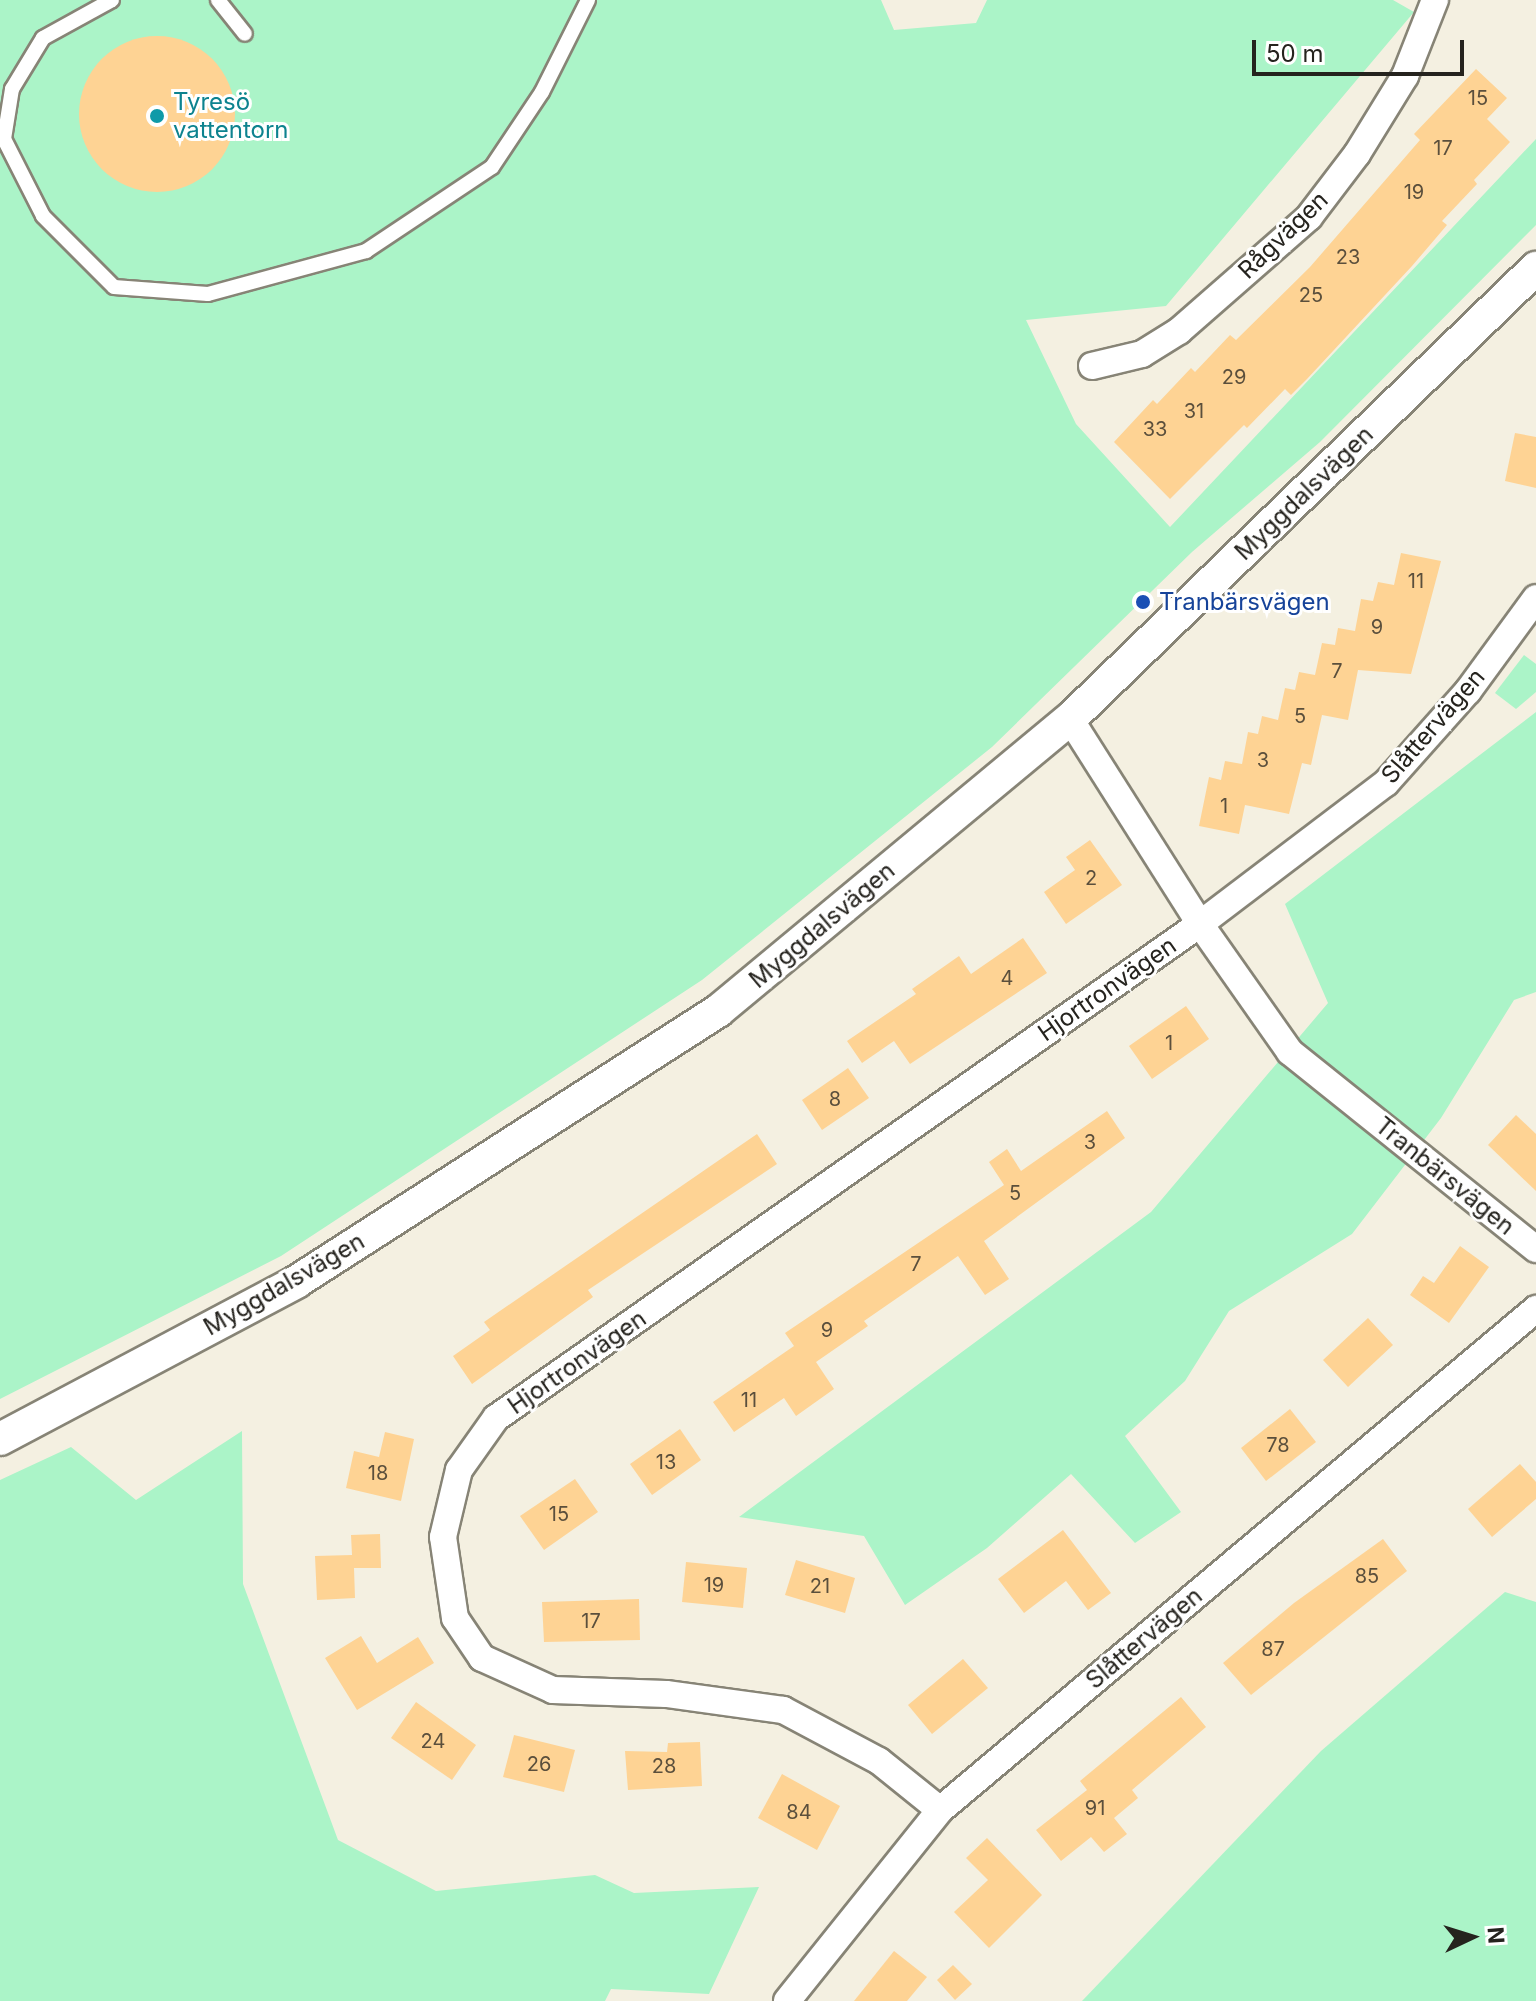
<!DOCTYPE html>
<html>
<head>
<meta charset="utf-8">
<style>
	body { margin:0 }
	#map { position:relative; width:1536px; height:2001px; overflow:hidden; background:#f4f0e1; font-family:Inter,sans-serif }
	div>[style] { position:absolute }
	.green>* { inset:0; background:#abf4c8 }
	.building>* { inset:0; background:#fed394 }
	.round { border-radius:50% }
	.roads { filter:drop-shadow(2px 0 #878476) drop-shadow(-2px 0 #878476) drop-shadow(0 2px #878476) drop-shadow(0 -2px #878476) }
	.service>* { height:14px; margin:-7px; padding:0 7px; transform-origin:7px; border-radius:7px; background:#fff }
	.minor>* { height:26px; margin:-13px; padding:0 13px; transform-origin:13px; border-radius:13px; background:#fff }
	.tertiary>* { height:32px; margin:-16px; padding:0 16px; transform-origin:16px; border-radius:16px; background:#fff }
	.dots>* { width:22px; height:22px; translate:-50% -50%; box-sizing:border-box; border:4px solid #fff; border-radius:50% }
	span { translate:-50% -50%; white-space:nowrap; text-align:center; line-height:1.15; -webkit-text-stroke:6px #fff; paint-order:stroke }
	.number-label { font-size:20px; color:#5b4f3c }
	.number-label span { -webkit-text-stroke-width:0 }
	.culture-label { font-size:24px; color:#0d838f }
	.left { translate:0 -50%; text-align:left }
	.street-label { font-size:24px; color:#25231e }
	.transit-label { font-size:24px; color:#164399 }
	.north { position:absolute; left:1432px; top:1897px; width:80px; height:80px; -webkit-text-stroke:6px #fff; paint-order:stroke; rotate:86deg; font-size:22px; font-weight:700; line-height:32px; text-align:center; color:#25231e }
	.north::after { content:''; display:block; margin:auto; width:28px; height:36px; background:#25231e; clip-path:polygon(50% 0,100% 100%,50% 72%,0 100%) }
	.scale { position:absolute; left:1252px; top:40px; width:212px; height:36px; box-sizing:border-box; border:4px solid #25231e; border-top:0; padding-left:10px; font-size:24px; line-height:28px; white-space:nowrap; color:#25231e; -webkit-text-stroke:6px #fff; paint-order:stroke }
</style>
</head>
<body>
<div id="map">
	<div class="green">
		<div style="clip-path:polygon(0 0,881px 0,894px 30px,976px 23px,987px 0,1393px 0,1414px 12px,1166px 306px,1026px 320px,1076px 424px,1170px 527px,1536px 139px,1536px 225px,1320px 442px,1192px 552px,992px 747px,702px 980px,281px 1256px,0 1399px)"></div>
		<div style="clip-path:polygon(1524px 655px,1536px 664px,1536px 692px,1516px 709px,1495px 693px)"></div>
		<div style="clip-path:polygon(1536px 712px,1536px 992px,1514px 1000px,1441px 1118px,1352px 1234px,1229px 1311px,1185px 1381px,1125px 1436px,1181px 1512px,1135px 1543px,1071px 1474px,987px 1548px,905px 1605px,864px 1536px,739px 1517px,1151px 1212px,1328px 1003px,1285px 904px)"></div>
		<div style="clip-path:polygon(242px 1431px,243px 1584px,338px 1840px,436px 1891px,595px 1875px,634px 1893px,759px 1887px,709px 1994px,611px 1989px,605px 2001px,0 2001px,0 1480px,71px 1447px,136px 1500px)"></div>
		<div style="clip-path:polygon(1505px 1592px,1536px 1602px,1536px 2001px,1082px 2001px,1321px 1751px)"></div>
	</div>
	<div class="building">
		<div class="round" style="left:79px;top:36px;width:156px;height:156px"></div>
		<div style="clip-path:polygon(1476px 69px,1507px 98px,1487px 119px,1510px 142px,1474px 180px,1477px 184px,1442px 221px,1447px 225px,1412px 266px,1307px 379px,1291px 395px,1285px 389px,1247px 428px,1244px 425px,1170px 499px,1114px 442px,1153px 400px,1157px 404px,1191px 368px,1195px 372px,1230px 335px,1236px 340px,1310px 267px,1420px 140px,1414px 134px)"></div>
		<div style="clip-path:polygon(1515px 433px,1536px 437px,1536px 488px,1505px 481px)"></div>
		<div style="clip-path:polygon(1401px 553px,1441px 561px,1411px 674px,1358px 670px,1348px 720px,1322px 715px,1311px 765px,1302px 763px,1289px 814px,1245px 805px,1239px 834px,1199px 826px,1209px 777px,1221px 780px,1225px 761px,1242px 764px,1248px 732px,1258px 734px,1262px 716px,1278px 720px,1285px 688px,1295px 690px,1299px 672px,1315px 675px,1322px 643px,1335px 645px,1338px 628px,1355px 631px,1361px 599px,1373px 601px,1378px 582px,1394px 585px)"></div>
		<div style="clip-path:polygon(1090px 840px,1122px 885px,1066px 924px,1044px 892px,1075px 870px,1066px 857px)"></div>
		<div style="clip-path:polygon(1023px 938px,1047px 973px,910px 1064px,894px 1041px,862px 1063px,847px 1041px,916px 994px,912px 989px,959px 956px,971px 974px)"></div>
		<div style="clip-path:polygon(1186px 1006px,1209px 1039px,1152px 1079px,1129px 1046px)"></div>
		<div style="clip-path:polygon(848px 1068px,869px 1098px,822px 1130px,802px 1100px)"></div>
		<div style="clip-path:polygon(1107px 1111px,1125px 1138px,984px 1241px,1009px 1279px,985px 1295px,958px 1256px,864px 1321px,868px 1326px,816px 1362px,834px 1389px,796px 1416px,784px 1398px,734px 1432px,713px 1402px,794px 1346px,785px 1333px,1004px 1185px,989px 1162px,1007px 1149px,1021px 1171px)"></div>
		<div style="clip-path:polygon(1516px 1115px,1536px 1134px,1536px 1191px,1488px 1145px)"></div>
		<div style="clip-path:polygon(757px 1134px,777px 1164px,588px 1290px,593px 1297px,472px 1384px,453px 1356px,490px 1330px,484px 1322px)"></div>
		<div style="clip-path:polygon(1460px 1246px,1489px 1267px,1449px 1323px,1410px 1295px,1423px 1276px,1434px 1283px)"></div>
		<div style="clip-path:polygon(1368px 1318px,1393px 1345px,1348px 1387px,1323px 1360px)"></div>
		<div style="clip-path:polygon(1290px 1409px,1316px 1442px,1266px 1481px,1241px 1448px)"></div>
		<div style="clip-path:polygon(680px 1429px,701px 1460px,652px 1495px,630px 1464px)"></div>
		<div style="clip-path:polygon(385px 1432px,414px 1439px,401px 1501px,346px 1488px,354px 1451px,379px 1457px)"></div>
		<div style="clip-path:polygon(1520px 1464px,1536px 1482px,1536px 1499px,1492px 1537px,1468px 1509px)"></div>
		<div style="clip-path:polygon(575px 1479px,598px 1512px,544px 1550px,520px 1516px)"></div>
		<div style="clip-path:polygon(1063px 1530px,1111px 1593px,1088px 1610px,1066px 1581px,1024px 1613px,998px 1579px)"></div>
		<div style="clip-path:polygon(380px 1534px,381px 1568px,354px 1568px,355px 1598px,317px 1600px,315px 1556px,352px 1555px,351px 1535px)"></div>
		<div style="clip-path:polygon(1383px 1539px,1407px 1571px,1251px 1695px,1223px 1663px,1294px 1603px)"></div>
		<div style="clip-path:polygon(796px 1560px,855px 1578px,845px 1613px,785px 1595px)"></div>
		<div style="clip-path:polygon(686px 1562px,747px 1568px,743px 1608px,682px 1602px)"></div>
		<div style="clip-path:polygon(639px 1599px,640px 1640px,544px 1642px,542px 1602px)"></div>
		<div style="clip-path:polygon(361px 1636px,377px 1663px,418px 1637px,434px 1663px,357px 1710px,325px 1658px)"></div>
		<div style="clip-path:polygon(963px 1659px,988px 1688px,932px 1734px,908px 1705px)"></div>
		<div style="clip-path:polygon(1181px 1697px,1206px 1727px,1132px 1790px,1138px 1798px,1114px 1818px,1127px 1834px,1104px 1852px,1091px 1837px,1061px 1861px,1036px 1830px,1087px 1790px,1080px 1781px)"></div>
		<div style="clip-path:polygon(416px 1702px,476px 1745px,452px 1780px,391px 1738px)"></div>
		<div style="clip-path:polygon(514px 1735px,575px 1750px,564px 1792px,503px 1777px)"></div>
		<div style="clip-path:polygon(700px 1742px,702px 1786px,628px 1790px,625px 1751px,667px 1752px,668px 1743px)"></div>
		<div style="clip-path:polygon(782px 1774px,840px 1806px,817px 1850px,758px 1818px)"></div>
		<div style="clip-path:polygon(987px 1838px,1042px 1895px,989px 1948px,954px 1912px,988px 1880px,966px 1858px)"></div>
		<div style="clip-path:polygon(894px 1951px,927px 1977px,907px 2001px,854px 2001px)"></div>
		<div style="clip-path:polygon(953px 1965px,972px 1984px,955px 2000px,937px 1980px)"></div>
	</div>
	<div class="roads">
		<div class="service">
			<div style="left:112px;top:0;width:79px;rotate:151.2deg"></div>
			<div style="left:43px;top:38px;width:60px;rotate:121.3deg"></div>
			<div style="left:12px;top:89px;width:51px;rotate:99.1deg"></div>
			<div style="left:4px;top:139px;width:86px;rotate:63.1deg"></div>
			<div style="left:43px;top:216px;width:100px;rotate:45deg"></div>
			<div style="left:114px;top:287px;width:94px;rotate:4.3deg"></div>
			<div style="left:208px;top:294px;width:164px;rotate:-15.2deg"></div>
			<div style="left:366px;top:251px;width:151px;rotate:-33.7deg"></div>
			<div style="left:492px;top:167px;width:90px;rotate:-56.3deg"></div>
			<div style="left:542px;top:92px;width:103px;rotate:-63.4deg"></div>
			<div style="left:218px;top:0;width:43px;rotate:51.5deg"></div>
		</div>
		<div class="minor">
			<div style="left:1092px;top:366px;width:51px;rotate:-13.5deg"></div>
			<div style="left:1142px;top:354px;width:44px;rotate:-31.9deg"></div>
			<div style="left:1179px;top:331px;width:173px;rotate:-41.2deg"></div>
			<div style="left:1309px;top:217px;width:79px;rotate:-52.7deg"></div>
			<div style="left:1357px;top:154px;width:92px;rotate:-58.4deg"></div>
			<div style="left:1405px;top:76px;width:82px;rotate:-68.5deg"></div>
			<div style="left:1070px;top:719px;width:243px;rotate:57.6deg"></div>
			<div style="left:1200px;top:924px;width:156px;rotate:54.9deg"></div>
			<div style="left:1290px;top:1052px;width:315px;rotate:38.7deg"></div>
			<div style="left:940px;top:1810px;width:78px;rotate:-141.2deg"></div>
			<div style="left:879px;top:1761px;width:109px;rotate:-152deg"></div>
			<div style="left:783px;top:1710px;width:118px;rotate:-172.2deg"></div>
			<div style="left:666px;top:1694px;width:113px;rotate:-178deg"></div>
			<div style="left:553px;top:1690px;width:78px;rotate:-155.7deg"></div>
			<div style="left:482px;top:1658px;width:48px;rotate:-124deg"></div>
			<div style="left:455px;top:1618px;width:82px;rotate:-98.4deg"></div>
			<div style="left:443px;top:1537px;width:69px;rotate:-76.6deg"></div>
			<div style="left:459px;top:1470px;width:64px;rotate:-54.6deg"></div>
			<div style="left:496px;top:1418px;width:860px;rotate:-35.06deg"></div>
			<div style="left:1200px;top:924px;width:233px;rotate:-37.2deg"></div>
			<div style="left:1386px;top:783px;width:123px;rotate:-48.3deg"></div>
			<div style="left:1468px;top:691px;width:115px;rotate:-53.8deg"></div>
			<div style="left:787px;top:2001px;width:245px;rotate:-51.3deg"></div>
			<div style="left:940px;top:1810px;width:779px;rotate:-40.05deg"></div>
		</div>
		<div class="tertiary">
			<div style="left:0;top:1439px;width:335px;rotate:-27.9deg"></div>
			<div style="left:296px;top:1282px;width:502px;rotate:-32.71deg"></div>
			<div style="left:718px;top:1011px;width:457px;rotate:-39.7deg"></div>
			<div style="left:1070px;top:719px;width:649px;rotate:-44.06deg"></div>
		</div>
	</div>
	<div class="dots">
		<div style="left:157px;top:116px;background:#0f9aa8"></div>
		<div style="left:1143px;top:602px;background:#1a4fb4"></div>
	</div>
	<div class="number-label">
		<span style="left:1478px;top:98px">15</span>
		<span style="left:1443px;top:148px">17</span>
		<span style="left:1414px;top:192px">19</span>
		<span style="left:1348px;top:257px">23</span>
		<span style="left:1311px;top:295px">25</span>
		<span style="left:1234px;top:377px">29</span>
		<span style="left:1194px;top:411px">31</span>
		<span style="left:1155px;top:429px">33</span>
		<span style="left:1416px;top:581px">11</span>
		<span style="left:1377px;top:627px">9</span>
		<span style="left:1337px;top:671px">7</span>
		<span style="left:1300px;top:716px">5</span>
		<span style="left:1263px;top:760px">3</span>
		<span style="left:1224px;top:806px">1</span>
		<span style="left:1091px;top:878px">2</span>
		<span style="left:1007px;top:978px">4</span>
		<span style="left:1169px;top:1043px">1</span>
		<span style="left:835px;top:1099px">8</span>
		<span style="left:1090px;top:1142px">3</span>
		<span style="left:1015px;top:1193px">5</span>
		<span style="left:916px;top:1264px">7</span>
		<span style="left:827px;top:1330px">9</span>
		<span style="left:749px;top:1400px">11</span>
		<span style="left:1278px;top:1445px">78</span>
		<span style="left:666px;top:1462px">13</span>
		<span style="left:378px;top:1473px">18</span>
		<span style="left:559px;top:1514px">15</span>
		<span style="left:1367px;top:1576px">85</span>
		<span style="left:714px;top:1585px">19</span>
		<span style="left:820px;top:1586px">21</span>
		<span style="left:591px;top:1621px">17</span>
		<span style="left:1273px;top:1649px">87</span>
		<span style="left:433px;top:1741px">24</span>
		<span style="left:539px;top:1764px">26</span>
		<span style="left:664px;top:1766px">28</span>
		<span style="left:1095px;top:1808px">91</span>
		<span style="left:799px;top:1812px">84</span>
	</div>
	<div class="culture-label">
		<span class="left" style="left:173px;top:116px">Tyresö<br>vattentorn</span>
	</div>
	<div class="street-label">
		<span style="left:1283px;top:235px;rotate:-44deg">Rågvägen</span>
		<span style="left:1304px;top:493px;rotate:-44deg">Myggdalsvägen</span>
		<span style="left:1433px;top:726px;rotate:-49deg">Slåttervägen</span>
		<span style="left:822px;top:925px;rotate:-40deg">Myggdalsvägen</span>
		<span style="left:1107px;top:989px;rotate:-35deg">Hjortronvägen</span>
		<span style="left:1445px;top:1176px;rotate:39deg">Tranbärsvägen</span>
		<span style="left:284px;top:1284px;rotate:-30deg">Myggdalsvägen</span>
		<span style="left:577px;top:1362px;rotate:-35deg">Hjortronvägen</span>
		<span style="left:1144px;top:1638px;rotate:-40deg">Slåttervägen</span>
	</div>
	<div class="transit-label">
		<span class="left" style="left:1159px;top:602px">Tranbärsvägen</span>
	</div>
	<div class="north">N</div>
	<div class="scale">50 m</div>
</div>
</body>
</html>
